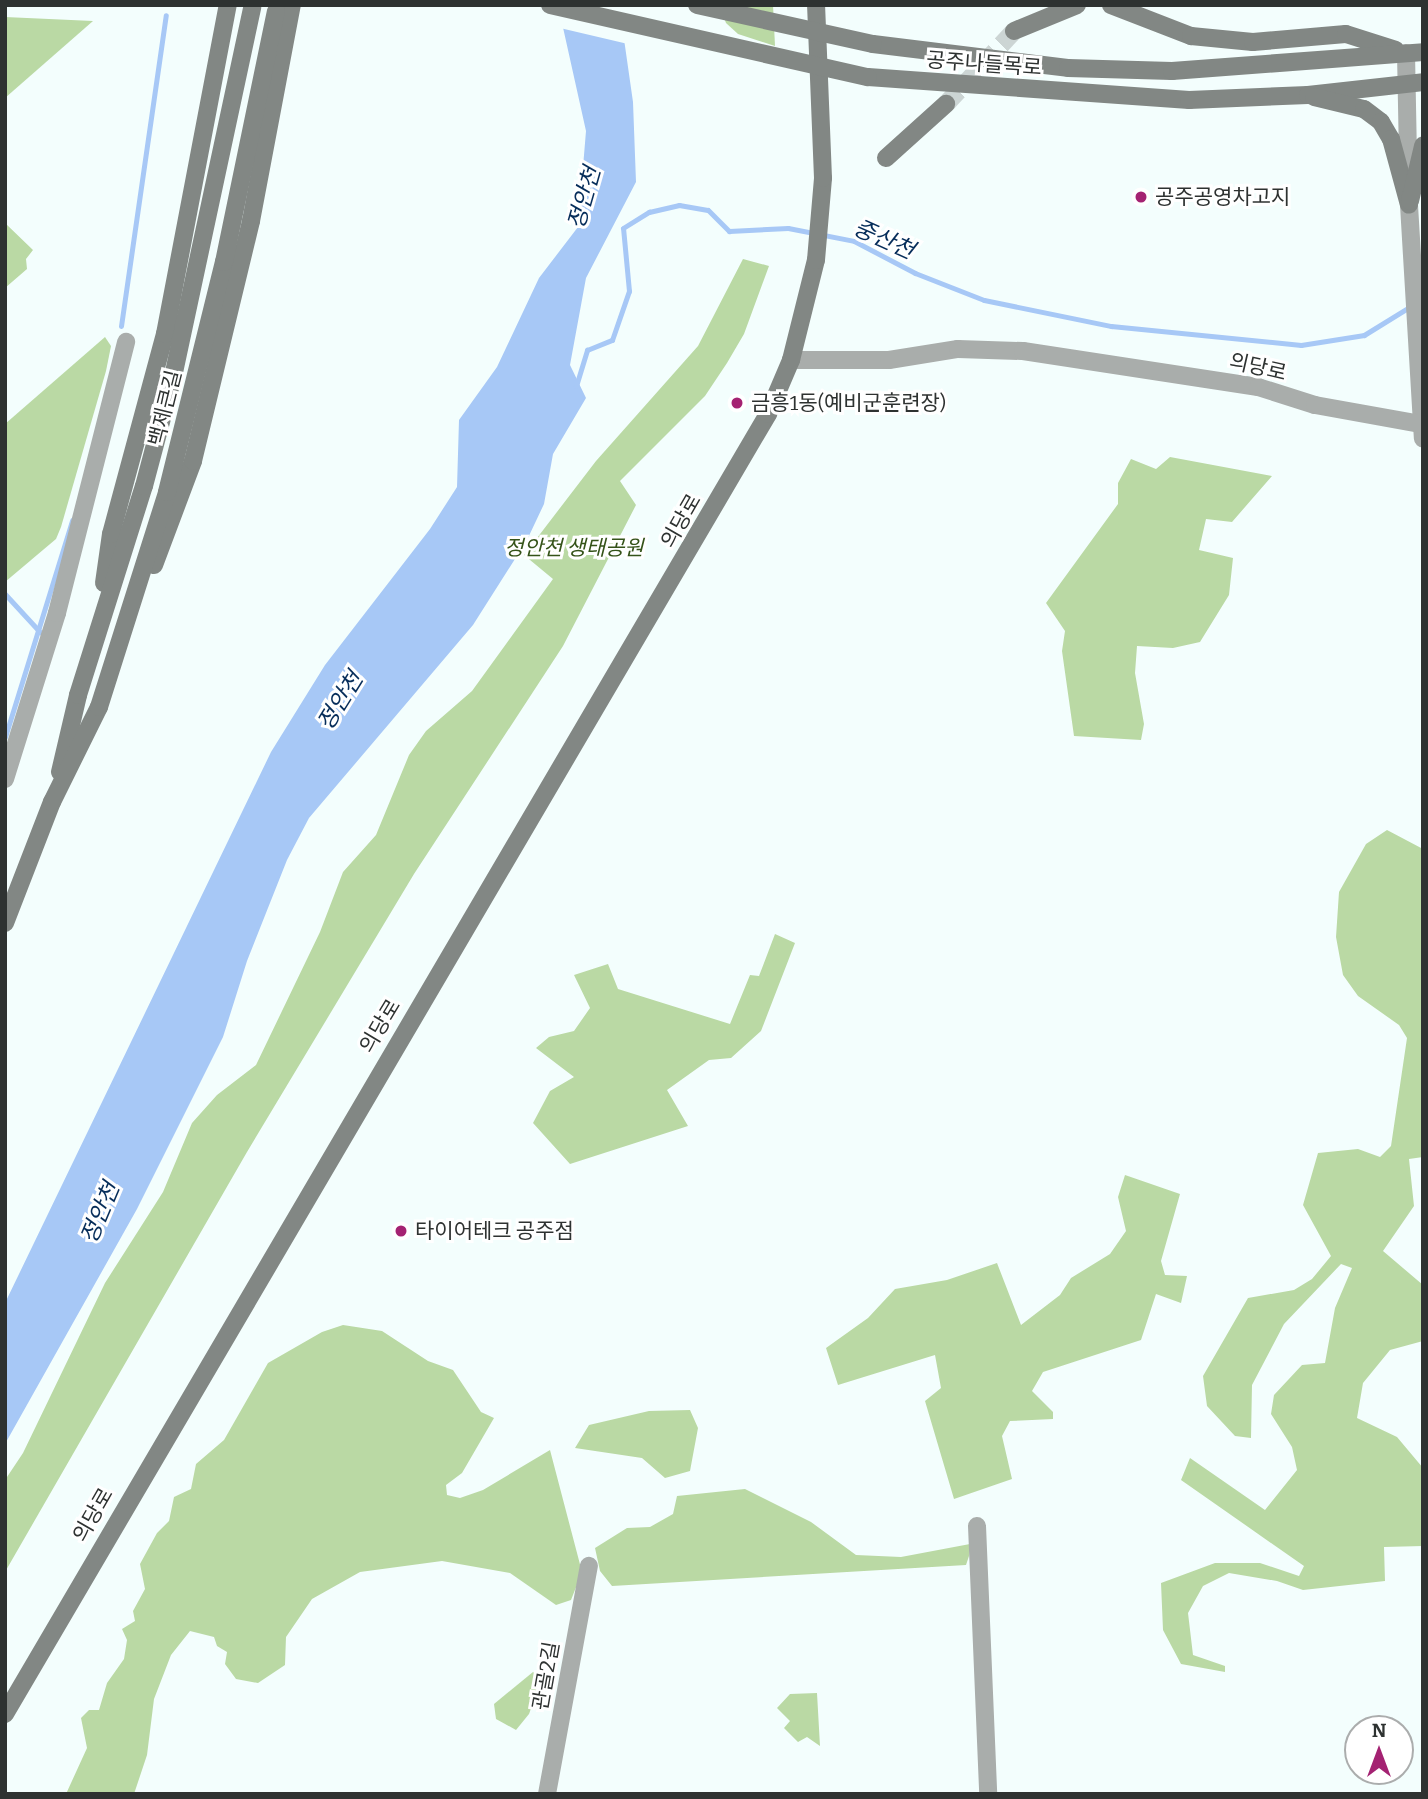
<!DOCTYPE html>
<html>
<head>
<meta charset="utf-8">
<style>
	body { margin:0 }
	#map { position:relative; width:1428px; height:1799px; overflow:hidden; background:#f3fefd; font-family:Bitter,"Noto Sans KR",serif }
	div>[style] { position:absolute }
	.green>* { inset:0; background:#bad9a4 }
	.water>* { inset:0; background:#a7c8f6 }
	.pier>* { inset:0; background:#f3fefd }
	.stream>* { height:5px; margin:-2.5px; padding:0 2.5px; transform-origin:2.5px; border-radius:2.5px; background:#a7c8f6 }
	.secondary-tunnel>* { height:18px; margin-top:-9px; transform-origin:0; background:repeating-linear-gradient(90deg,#ccd5d4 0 18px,transparent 0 27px) }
	.street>* { height:18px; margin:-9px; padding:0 9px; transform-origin:9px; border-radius:9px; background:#a9adab }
	.secondary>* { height:18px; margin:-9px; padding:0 9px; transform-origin:9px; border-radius:9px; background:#828784 }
	.secondary-bridge>* { height:18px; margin:-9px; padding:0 9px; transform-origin:9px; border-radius:9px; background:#828784 }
	.dots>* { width:19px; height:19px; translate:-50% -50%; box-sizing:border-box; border:4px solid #fff; border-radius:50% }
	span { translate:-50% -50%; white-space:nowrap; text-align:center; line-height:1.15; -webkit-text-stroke:6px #fff; paint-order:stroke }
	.street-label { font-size:21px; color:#2e3231 }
	.poi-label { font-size:21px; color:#2e3231 }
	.left { translate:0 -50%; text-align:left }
	.park-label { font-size:21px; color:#355319; font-style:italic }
	.water-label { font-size:23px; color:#062d5a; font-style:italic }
	.frame { position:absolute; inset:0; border:7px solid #2e3231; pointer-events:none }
	.north { position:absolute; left:1344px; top:1715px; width:70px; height:70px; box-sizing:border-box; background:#fff; border:2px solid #abadad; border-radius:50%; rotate:0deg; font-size:19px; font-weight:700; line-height:28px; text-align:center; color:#2e3231 }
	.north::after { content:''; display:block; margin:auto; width:24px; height:32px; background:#a42272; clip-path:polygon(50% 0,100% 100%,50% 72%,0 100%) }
</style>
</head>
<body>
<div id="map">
	<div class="green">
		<div style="clip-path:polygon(719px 5px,773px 5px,775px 46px,738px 34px,726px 23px)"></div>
		<div style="clip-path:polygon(5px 17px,93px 21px,5px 98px)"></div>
		<div style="clip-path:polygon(5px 223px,33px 250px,26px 259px,27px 269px,5px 288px)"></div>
		<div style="clip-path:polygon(743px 259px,769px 266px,744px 334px,727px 363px,705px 396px,620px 481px,636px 505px,563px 646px,414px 874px,247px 1152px,5px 1572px,5px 1480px,23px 1453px,105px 1283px,163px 1192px,192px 1123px,217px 1095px,256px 1065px,320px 932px,343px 872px,376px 835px,409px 755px,426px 731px,472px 691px,553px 579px,524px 555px,596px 461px,698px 346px)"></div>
		<div style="clip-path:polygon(105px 337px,111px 346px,106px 371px,61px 527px,56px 539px,5px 582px,5px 424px)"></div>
		<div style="clip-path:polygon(1170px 457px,1272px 476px,1232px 522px,1206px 519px,1199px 550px,1233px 558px,1229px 595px,1200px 642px,1173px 648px,1137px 646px,1135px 673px,1144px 724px,1141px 740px,1074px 736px,1062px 651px,1065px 631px,1046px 603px,1118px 504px,1118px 483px,1131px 459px,1156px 469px)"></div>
		<div style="clip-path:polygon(1387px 830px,1423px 849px,1423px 1157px,1409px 1159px,1414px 1206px,1383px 1251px,1423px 1285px,1423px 1341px,1390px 1350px,1363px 1383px,1357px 1418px,1397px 1437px,1423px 1468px,1423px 1546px,1384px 1547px,1385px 1581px,1303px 1590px,1277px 1581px,1229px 1573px,1203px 1586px,1188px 1613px,1193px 1655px,1225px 1666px,1225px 1672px,1181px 1664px,1163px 1630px,1161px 1583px,1215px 1563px,1260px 1563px,1299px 1576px,1304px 1566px,1181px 1480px,1190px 1458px,1265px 1510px,1297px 1470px,1292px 1447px,1271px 1414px,1274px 1395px,1302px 1365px,1325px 1363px,1335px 1308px,1352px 1268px,1341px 1264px,1284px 1324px,1252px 1385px,1251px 1438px,1235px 1436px,1207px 1406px,1203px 1376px,1248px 1298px,1294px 1290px,1312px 1279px,1331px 1256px,1303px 1205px,1318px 1153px,1358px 1149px,1380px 1157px,1391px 1146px,1407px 1038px,1399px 1025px,1358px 996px,1343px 975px,1336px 937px,1339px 892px,1366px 844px)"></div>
		<div style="clip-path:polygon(775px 934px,795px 943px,761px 1031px,731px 1058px,709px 1060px,667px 1090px,688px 1126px,570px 1164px,533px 1123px,550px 1091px,574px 1077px,536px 1048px,549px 1037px,574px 1031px,590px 1008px,574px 975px,608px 964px,618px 989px,730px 1024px,750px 975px,759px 976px)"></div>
		<div style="clip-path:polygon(1125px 1175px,1180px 1194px,1161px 1261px,1165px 1275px,1187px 1276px,1181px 1303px,1156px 1294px,1141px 1340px,1043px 1372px,1032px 1391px,1053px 1412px,1053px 1419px,1010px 1421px,1002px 1436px,1012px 1479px,954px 1499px,925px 1401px,941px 1388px,935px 1355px,838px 1385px,826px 1348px,868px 1318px,895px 1289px,947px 1280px,997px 1263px,1021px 1325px,1060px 1295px,1071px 1278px,1110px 1254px,1126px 1231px,1118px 1197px)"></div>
		<div style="clip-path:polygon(343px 1325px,382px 1331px,428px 1361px,453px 1370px,481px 1412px,494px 1418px,462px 1473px,446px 1485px,447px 1495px,460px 1498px,483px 1490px,550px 1450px,582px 1572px,571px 1600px,556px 1605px,510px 1573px,442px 1561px,360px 1572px,312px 1599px,286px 1637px,285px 1665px,258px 1683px,236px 1679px,225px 1664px,227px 1652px,217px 1646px,214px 1637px,190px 1631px,171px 1655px,154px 1699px,147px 1755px,134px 1794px,66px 1794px,87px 1748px,81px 1718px,89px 1710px,99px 1710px,107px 1683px,124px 1659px,127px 1640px,122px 1629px,135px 1621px,133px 1611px,145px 1589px,140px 1564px,157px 1533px,169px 1521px,174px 1497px,191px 1489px,196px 1464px,224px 1440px,268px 1363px,322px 1332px)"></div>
		<div style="clip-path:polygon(690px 1410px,698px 1428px,690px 1471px,665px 1478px,642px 1458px,575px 1448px,589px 1425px,649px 1411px)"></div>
		<div style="clip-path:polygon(745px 1489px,811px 1522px,856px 1555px,901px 1557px,970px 1544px,969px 1556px,966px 1565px,612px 1586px,600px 1571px,595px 1548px,627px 1528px,650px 1527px,673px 1514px,677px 1496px)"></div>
		<div style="clip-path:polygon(533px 1672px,542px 1678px,529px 1714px,516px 1730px,496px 1719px,494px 1704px)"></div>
		<div style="clip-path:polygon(817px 1693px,820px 1746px,807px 1737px,798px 1742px,784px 1728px,790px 1721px,777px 1708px,790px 1694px)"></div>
	</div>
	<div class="water">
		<div style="clip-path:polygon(558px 5px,622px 25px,633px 102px,636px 182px,586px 278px,570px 365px,586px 398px,553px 454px,544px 504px,527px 540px,473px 625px,309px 818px,287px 860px,247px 961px,223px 1037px,137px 1209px,5px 1444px,5px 1303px,271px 752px,325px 665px,430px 529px,457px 487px,459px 420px,497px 367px,539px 278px,578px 227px,586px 131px)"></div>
	</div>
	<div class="pier">
		<div style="clip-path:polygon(555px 5px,623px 5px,628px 44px,560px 28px)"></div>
	</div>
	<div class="stream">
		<div style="left:121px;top:326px;width:314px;rotate:-81.8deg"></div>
		<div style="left:576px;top:386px;width:38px;rotate:-73deg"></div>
		<div style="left:587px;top:350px;width:27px;rotate:-22deg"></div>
		<div style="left:612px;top:340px;width:52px;rotate:-70.9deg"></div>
		<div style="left:629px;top:291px;width:63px;rotate:-95.4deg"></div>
		<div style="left:623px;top:228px;width:31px;rotate:-32deg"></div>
		<div style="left:649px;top:212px;width:31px;rotate:-13deg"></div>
		<div style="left:679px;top:205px;width:29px;rotate:10deg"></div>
		<div style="left:708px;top:210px;width:30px;rotate:45deg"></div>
		<div style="left:729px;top:231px;width:59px;rotate:-2.9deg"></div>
		<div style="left:788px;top:228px;width:67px;rotate:11.1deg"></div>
		<div style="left:854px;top:241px;width:69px;rotate:27.7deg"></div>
		<div style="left:915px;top:273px;width:74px;rotate:21.4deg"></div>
		<div style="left:984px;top:300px;width:130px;rotate:11.6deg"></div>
		<div style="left:1111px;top:326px;width:191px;rotate:5.7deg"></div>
		<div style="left:1301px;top:345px;width:64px;rotate:-9deg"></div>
		<div style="left:1364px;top:335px;width:55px;rotate:-31.7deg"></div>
		<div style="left:5px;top:594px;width:52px;rotate:47.4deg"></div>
		<div style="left:5px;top:737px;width:227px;rotate:-72.8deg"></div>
	</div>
	<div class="secondary-tunnel">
		<div style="left:946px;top:104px;width:100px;rotate:-47deg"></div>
	</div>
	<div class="street">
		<div style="left:1406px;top:53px;width:152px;rotate:88.9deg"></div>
		<div style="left:1409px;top:205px;width:234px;rotate:86.6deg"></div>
		<div style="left:791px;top:360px;width:98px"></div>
		<div style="left:889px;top:360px;width:70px;rotate:-9.1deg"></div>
		<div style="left:958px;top:349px;width:65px;rotate:1.8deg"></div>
		<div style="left:1023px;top:351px;width:238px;rotate:8.7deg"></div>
		<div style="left:1258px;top:387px;width:60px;rotate:17.5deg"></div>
		<div style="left:1315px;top:405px;width:108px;rotate:10.2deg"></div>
		<div style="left:5px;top:779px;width:174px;rotate:-72.6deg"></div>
		<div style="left:57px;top:613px;width:280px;rotate:-75.7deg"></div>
		<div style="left:977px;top:1526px;width:268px;rotate:87.6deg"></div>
		<div style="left:547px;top:1794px;width:232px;rotate:-79.6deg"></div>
	</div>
	<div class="secondary">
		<div style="left:1111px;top:5px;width:86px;rotate:21.2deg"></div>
		<div style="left:1191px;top:36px;width:62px;rotate:5.5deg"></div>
		<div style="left:1253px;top:42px;width:93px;rotate:-4.9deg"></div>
		<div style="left:1346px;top:34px;width:52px;rotate:17.7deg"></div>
		<div style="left:1014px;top:31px;width:68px;rotate:-22.4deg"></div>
		<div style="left:873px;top:44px;width:196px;rotate:7deg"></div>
		<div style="left:1068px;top:68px;width:104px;rotate:1.7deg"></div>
		<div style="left:1172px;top:71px;width:252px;rotate:-4.3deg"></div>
		<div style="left:868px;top:77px;width:322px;rotate:4.1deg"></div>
		<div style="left:1189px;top:100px;width:119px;rotate:-2.4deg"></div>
		<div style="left:1308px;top:95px;width:116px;rotate:-6.4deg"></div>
		<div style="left:1314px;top:97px;width:51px;rotate:13.5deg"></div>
		<div style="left:1364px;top:109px;width:21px;rotate:37deg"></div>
		<div style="left:1381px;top:122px;width:20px;rotate:60deg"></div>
		<div style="left:1391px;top:139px;width:68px;rotate:74.7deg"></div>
		<div style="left:886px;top:158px;width:81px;rotate:-42deg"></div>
		<div style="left:1410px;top:201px;width:57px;rotate:-76.7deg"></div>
		<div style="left:154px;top:565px;width:111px;rotate:-69.4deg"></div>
		<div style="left:193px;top:461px;width:247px;rotate:-76.4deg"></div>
		<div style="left:251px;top:221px;width:220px;rotate:-79.3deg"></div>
		<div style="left:104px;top:583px;width:49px;rotate:-81.9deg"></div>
		<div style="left:111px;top:534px;width:207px;rotate:-74.9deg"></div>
		<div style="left:165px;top:334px;width:335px;rotate:-79.2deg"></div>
		<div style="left:60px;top:772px;width:79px;rotate:-76.8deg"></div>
		<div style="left:78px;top:695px;width:219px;rotate:-72.5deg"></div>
		<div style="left:144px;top:486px;width:113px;rotate:-75.1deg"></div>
		<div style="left:173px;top:377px;width:378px;rotate:-77.9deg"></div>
		<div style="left:5px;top:923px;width:130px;rotate:-68.8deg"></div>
		<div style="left:52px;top:802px;width:106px;rotate:-63.7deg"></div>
		<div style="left:99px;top:707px;width:225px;rotate:-72.4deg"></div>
		<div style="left:167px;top:492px;width:237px;rotate:-76.1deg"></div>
		<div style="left:224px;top:262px;width:256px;rotate:-78.3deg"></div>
		<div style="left:5px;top:1714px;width:1507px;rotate:-59.59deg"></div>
		<div style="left:768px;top:414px;width:59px;rotate:-66.9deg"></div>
		<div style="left:791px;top:360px;width:103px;rotate:-76deg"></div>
		<div style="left:816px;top:260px;width:82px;rotate:-85.1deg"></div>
		<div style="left:823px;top:178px;width:173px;rotate:-92.3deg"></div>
	</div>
	<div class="secondary-bridge">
		<div style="left:550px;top:5px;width:326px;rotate:12.8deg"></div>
		<div style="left:697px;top:5px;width:180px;rotate:12.5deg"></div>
	</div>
	<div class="dots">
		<div style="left:1141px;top:197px;background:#a42272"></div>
		<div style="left:737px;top:403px;background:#a42272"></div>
		<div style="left:401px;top:1231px;background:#a42272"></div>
	</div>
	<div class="street-label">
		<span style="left:984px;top:64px;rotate:4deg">공주나들목로</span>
		<span style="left:1258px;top:367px;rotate:13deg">의당로</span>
		<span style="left:165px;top:408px;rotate:-76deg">백제큰길</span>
		<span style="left:681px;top:521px;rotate:-60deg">의당로</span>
		<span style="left:380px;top:1026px;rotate:-59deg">의당로</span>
		<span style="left:93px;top:1515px;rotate:-60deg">의당로</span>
		<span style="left:546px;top:1676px;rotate:-80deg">관골2길</span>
	</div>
	<div class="poi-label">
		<span class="left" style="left:1155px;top:197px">공주공영차고지</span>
		<span class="left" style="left:751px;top:403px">금흥1동(예비군훈련장)</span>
		<span class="left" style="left:415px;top:1231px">타이어테크 공주점</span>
	</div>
	<div class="park-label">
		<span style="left:574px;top:548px">정안천 생태공원</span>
	</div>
	<div class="water-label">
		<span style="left:584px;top:198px;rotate:-74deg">정안천</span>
		<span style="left:884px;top:239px;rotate:24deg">중산천</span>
		<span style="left:340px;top:701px;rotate:-58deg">정안천</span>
		<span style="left:100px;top:1213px;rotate:-67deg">정안천</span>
	</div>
	<div class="frame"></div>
	<div class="north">N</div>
</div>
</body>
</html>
